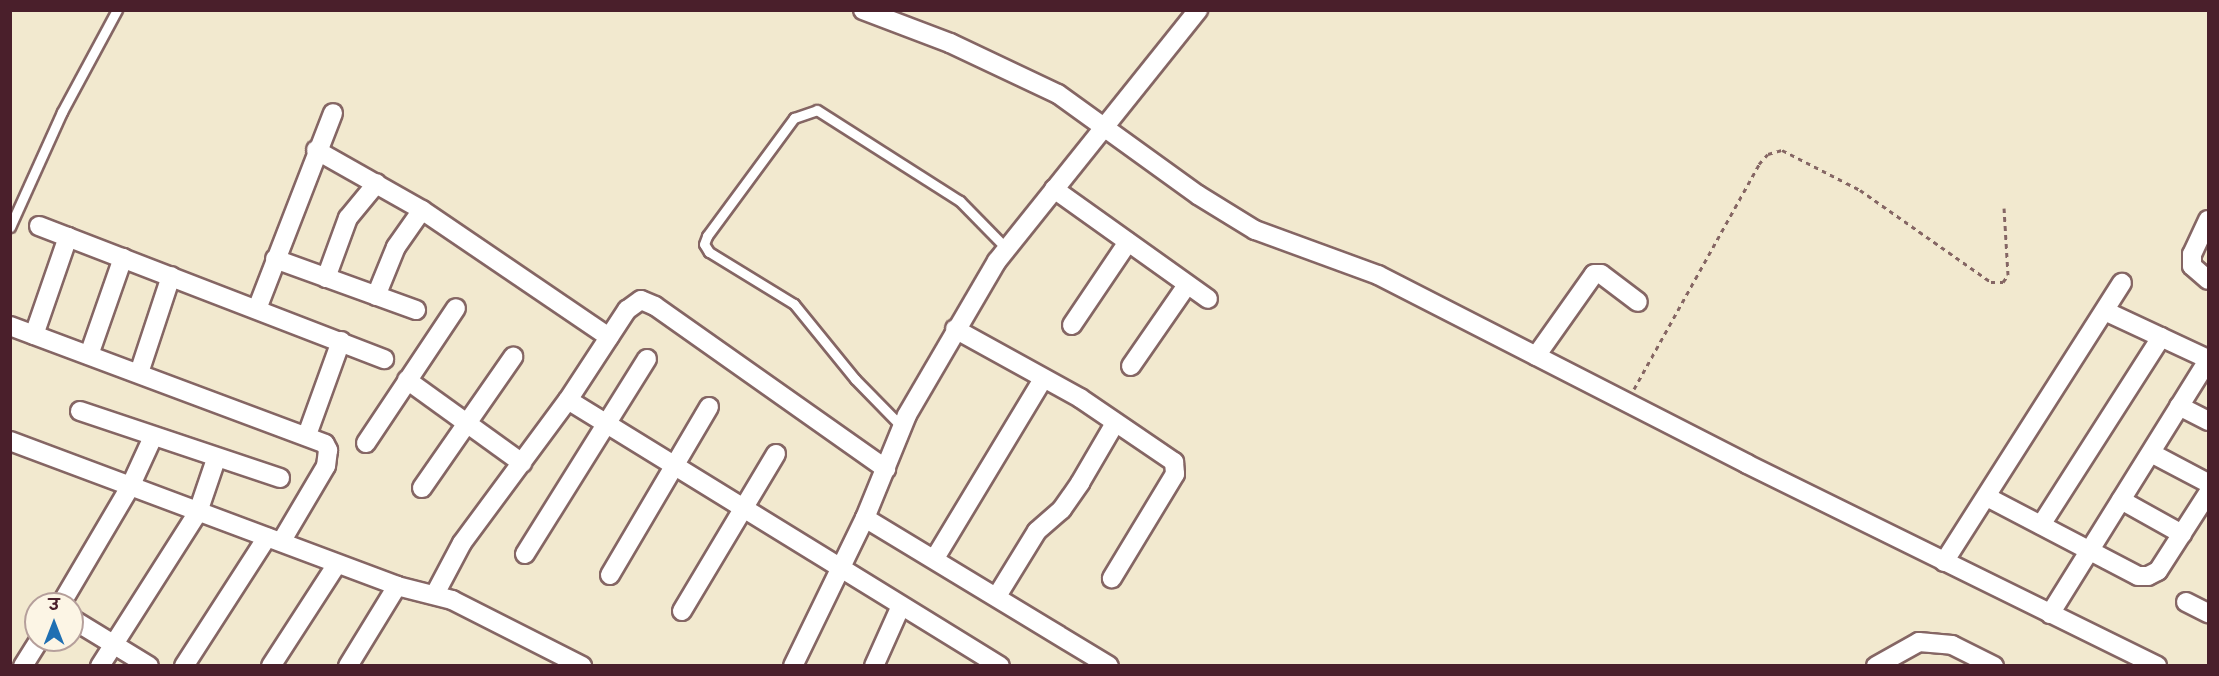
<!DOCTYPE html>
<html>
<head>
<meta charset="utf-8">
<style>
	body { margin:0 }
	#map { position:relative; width:2219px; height:676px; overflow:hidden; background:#f2e9cf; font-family:"Balsamiq Sans","Playpen Sans Deva",sans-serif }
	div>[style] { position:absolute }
	.path>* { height:3px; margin-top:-1.5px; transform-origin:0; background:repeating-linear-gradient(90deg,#856664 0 4.5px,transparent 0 9px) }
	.roads { filter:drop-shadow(2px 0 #856664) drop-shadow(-2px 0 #856664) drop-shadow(0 2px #856664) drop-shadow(0 -2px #856664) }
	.lane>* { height:9px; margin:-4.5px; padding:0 4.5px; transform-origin:4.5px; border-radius:4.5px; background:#fff }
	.street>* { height:18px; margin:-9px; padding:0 9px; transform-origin:9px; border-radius:9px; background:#fff }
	span { translate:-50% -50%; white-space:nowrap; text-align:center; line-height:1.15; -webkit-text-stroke:4.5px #fcf5e5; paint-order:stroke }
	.frame { position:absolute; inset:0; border:12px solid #4a1f2b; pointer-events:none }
	.north { position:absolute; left:24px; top:592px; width:60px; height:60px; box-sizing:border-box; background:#fcf5e5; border:2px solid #b59f9b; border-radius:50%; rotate:0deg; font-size:16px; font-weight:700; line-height:24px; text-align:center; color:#4a1f2b }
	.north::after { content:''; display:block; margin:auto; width:21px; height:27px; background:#1f6fb2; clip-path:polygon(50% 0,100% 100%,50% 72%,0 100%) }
</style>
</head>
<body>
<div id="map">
	<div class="path">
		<div style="left:1634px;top:389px;width:257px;rotate:-60.9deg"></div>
		<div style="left:1759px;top:164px;width:13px;rotate:-48deg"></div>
		<div style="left:1768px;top:154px;width:15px;rotate:-16deg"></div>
		<div style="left:1782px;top:150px;width:88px;rotate:27.1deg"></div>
		<div style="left:1860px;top:190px;width:160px;rotate:35.1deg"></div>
		<div style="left:1991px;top:282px;width:12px"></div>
		<div style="left:2003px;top:282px;width:9px;rotate:-54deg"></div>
		<div style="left:2008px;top:275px;width:67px;rotate:-93.4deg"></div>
	</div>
	<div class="roads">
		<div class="lane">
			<div style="left:10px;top:227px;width:126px;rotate:-65.7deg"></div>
			<div style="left:62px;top:112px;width:116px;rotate:-61.7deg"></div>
			<div style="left:902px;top:427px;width:67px;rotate:-134.4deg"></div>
			<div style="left:855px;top:379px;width:97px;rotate:-129.1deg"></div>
			<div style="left:794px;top:304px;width:100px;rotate:-148.5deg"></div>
			<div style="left:709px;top:252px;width:9px;rotate:-122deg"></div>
			<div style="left:704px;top:244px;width:9px;rotate:-69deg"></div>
			<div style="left:707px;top:236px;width:147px;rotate:-53.6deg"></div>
			<div style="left:794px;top:118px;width:24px;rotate:-19deg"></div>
			<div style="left:817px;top:110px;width:169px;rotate:32.5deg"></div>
			<div style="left:960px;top:201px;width:67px;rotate:45.6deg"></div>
		</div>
		<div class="street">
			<div style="left:863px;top:10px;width:93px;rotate:20.8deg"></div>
			<div style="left:950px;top:43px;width:119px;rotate:25.3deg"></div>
			<div style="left:1058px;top:94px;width:173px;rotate:35.8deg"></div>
			<div style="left:1198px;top:195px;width:67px;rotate:31.6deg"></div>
			<div style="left:1255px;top:230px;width:131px;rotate:20.1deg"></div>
			<div style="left:1378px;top:275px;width:415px;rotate:27.1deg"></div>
			<div style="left:1747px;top:464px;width:457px;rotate:26.2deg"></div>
			<div style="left:316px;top:150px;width:122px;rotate:29.5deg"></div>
			<div style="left:422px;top:210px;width:226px;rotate:34.2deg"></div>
			<div style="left:1054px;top:189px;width:189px;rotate:35.5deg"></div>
			<div style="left:2208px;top:220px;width:38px;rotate:115deg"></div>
			<div style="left:2192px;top:254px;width:12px;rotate:90deg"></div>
			<div style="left:2192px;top:266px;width:21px;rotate:41deg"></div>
			<div style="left:39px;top:226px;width:370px;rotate:21.1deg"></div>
			<div style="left:275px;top:259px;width:150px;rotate:19.9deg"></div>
			<div style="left:326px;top:278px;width:64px;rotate:-69.9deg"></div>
			<div style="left:348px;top:218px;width:45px;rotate:-50.4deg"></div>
			<div style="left:376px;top:296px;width:53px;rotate:-67.8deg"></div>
			<div style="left:396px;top:247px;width:45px;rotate:-54.9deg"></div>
			<div style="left:257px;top:309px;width:210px;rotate:-68.8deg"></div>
			<div style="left:2107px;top:312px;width:111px;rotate:25deg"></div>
			<div style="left:1072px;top:325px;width:100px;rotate:-56deg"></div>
			<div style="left:10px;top:326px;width:336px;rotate:20.5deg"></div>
			<div style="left:325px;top:444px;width:7px;rotate:63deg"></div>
			<div style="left:328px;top:450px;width:16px;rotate:97deg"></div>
			<div style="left:326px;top:466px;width:88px;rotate:120.6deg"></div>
			<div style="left:955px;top:329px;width:143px;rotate:28.9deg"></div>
			<div style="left:1080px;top:398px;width:114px;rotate:34.2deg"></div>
			<div style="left:1174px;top:462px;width:12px;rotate:85deg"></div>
			<div style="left:1175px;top:474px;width:122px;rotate:121.2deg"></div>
			<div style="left:34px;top:335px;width:104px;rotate:-70.9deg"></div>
			<div style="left:89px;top:355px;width:103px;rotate:-70.7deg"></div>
			<div style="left:1536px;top:356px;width:100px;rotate:-54.7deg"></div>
			<div style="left:1594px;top:274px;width:7px"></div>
			<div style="left:1601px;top:274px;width:46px;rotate:37.1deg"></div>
			<div style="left:1131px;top:366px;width:98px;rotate:-55.3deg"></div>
			<div style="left:139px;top:373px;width:102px;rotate:-71.7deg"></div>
			<div style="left:407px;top:380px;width:142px;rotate:35.8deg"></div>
			<div style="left:568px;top:400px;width:507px;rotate:31.62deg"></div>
			<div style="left:2179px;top:406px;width:33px;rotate:27deg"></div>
			<div style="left:80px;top:411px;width:211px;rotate:18.5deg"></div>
			<div style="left:307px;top:435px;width:100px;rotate:-70.1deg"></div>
			<div style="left:10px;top:441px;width:413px;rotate:20.5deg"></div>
			<div style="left:397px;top:586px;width:57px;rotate:14.3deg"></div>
			<div style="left:452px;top:600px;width:146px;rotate:26.9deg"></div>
			<div style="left:366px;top:443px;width:162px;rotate:-56.3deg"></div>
			<div style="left:2151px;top:453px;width:64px;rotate:27.8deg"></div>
			<div style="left:422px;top:488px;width:160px;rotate:-55.2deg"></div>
			<div style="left:1987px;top:497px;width:170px;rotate:27.6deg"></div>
			<div style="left:2138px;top:576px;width:10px"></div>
			<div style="left:2148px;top:576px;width:11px;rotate:-27deg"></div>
			<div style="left:2158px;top:571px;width:93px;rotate:-57.3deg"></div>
			<div style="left:2121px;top:500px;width:70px;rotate:29.1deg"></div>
			<div style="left:865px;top:518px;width:285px;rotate:31.2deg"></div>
			<div style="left:2041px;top:525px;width:223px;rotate:-57.4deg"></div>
			<div style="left:525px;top:554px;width:230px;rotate:-58deg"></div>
			<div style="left:935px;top:558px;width:209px;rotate:-58.9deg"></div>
			<div style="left:1944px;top:562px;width:331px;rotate:-57.5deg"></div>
			<div style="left:610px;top:575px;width:195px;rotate:-59.5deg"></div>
			<div style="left:435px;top:594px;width:58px;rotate:-62.1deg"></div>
			<div style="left:462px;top:543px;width:178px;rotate:-53.5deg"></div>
			<div style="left:568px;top:400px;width:108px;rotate:-56.8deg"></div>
			<div style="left:627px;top:310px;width:17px;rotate:-36deg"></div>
			<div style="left:641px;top:300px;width:15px;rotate:23deg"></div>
			<div style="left:655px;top:306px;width:283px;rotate:35.2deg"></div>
			<div style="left:997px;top:596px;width:76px;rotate:-58.4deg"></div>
			<div style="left:1037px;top:531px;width:33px;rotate:-41deg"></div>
			<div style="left:1062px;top:509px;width:32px;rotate:-55deg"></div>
			<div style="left:1080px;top:483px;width:69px;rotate:-59.7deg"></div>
			<div style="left:2186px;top:602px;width:25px;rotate:27deg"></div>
			<div style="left:61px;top:604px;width:136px;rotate:-59.5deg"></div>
			<div style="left:130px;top:487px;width:55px;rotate:-65.3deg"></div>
			<div style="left:682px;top:611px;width:183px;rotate:-59.1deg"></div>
			<div style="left:2050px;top:614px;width:299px;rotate:-58.1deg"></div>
			<div style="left:72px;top:619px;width:90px;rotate:31.4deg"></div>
			<div style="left:23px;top:666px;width:31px;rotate:-58deg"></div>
			<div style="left:100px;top:666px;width:183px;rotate:-57.5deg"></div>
			<div style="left:198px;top:512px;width:56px;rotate:-71.2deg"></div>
			<div style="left:184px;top:666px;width:153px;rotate:-57.2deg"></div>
			<div style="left:271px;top:666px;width:121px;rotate:-57.1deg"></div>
			<div style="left:348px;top:666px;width:94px;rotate:-58.5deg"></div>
			<div style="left:793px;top:666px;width:165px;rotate:-64.1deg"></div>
			<div style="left:865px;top:518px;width:111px;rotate:-67.8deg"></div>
			<div style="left:907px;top:415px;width:178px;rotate:-59.7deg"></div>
			<div style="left:997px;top:261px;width:322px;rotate:-51.3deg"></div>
			<div style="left:874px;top:666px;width:64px;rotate:-65.9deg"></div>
			<div style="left:1876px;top:666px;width:49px;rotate:-29.2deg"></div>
			<div style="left:1919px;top:642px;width:33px;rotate:5deg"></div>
			<div style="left:1952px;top:645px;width:47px;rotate:26.6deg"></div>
		</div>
	</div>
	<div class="frame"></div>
	<div class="north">उ</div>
</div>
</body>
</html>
